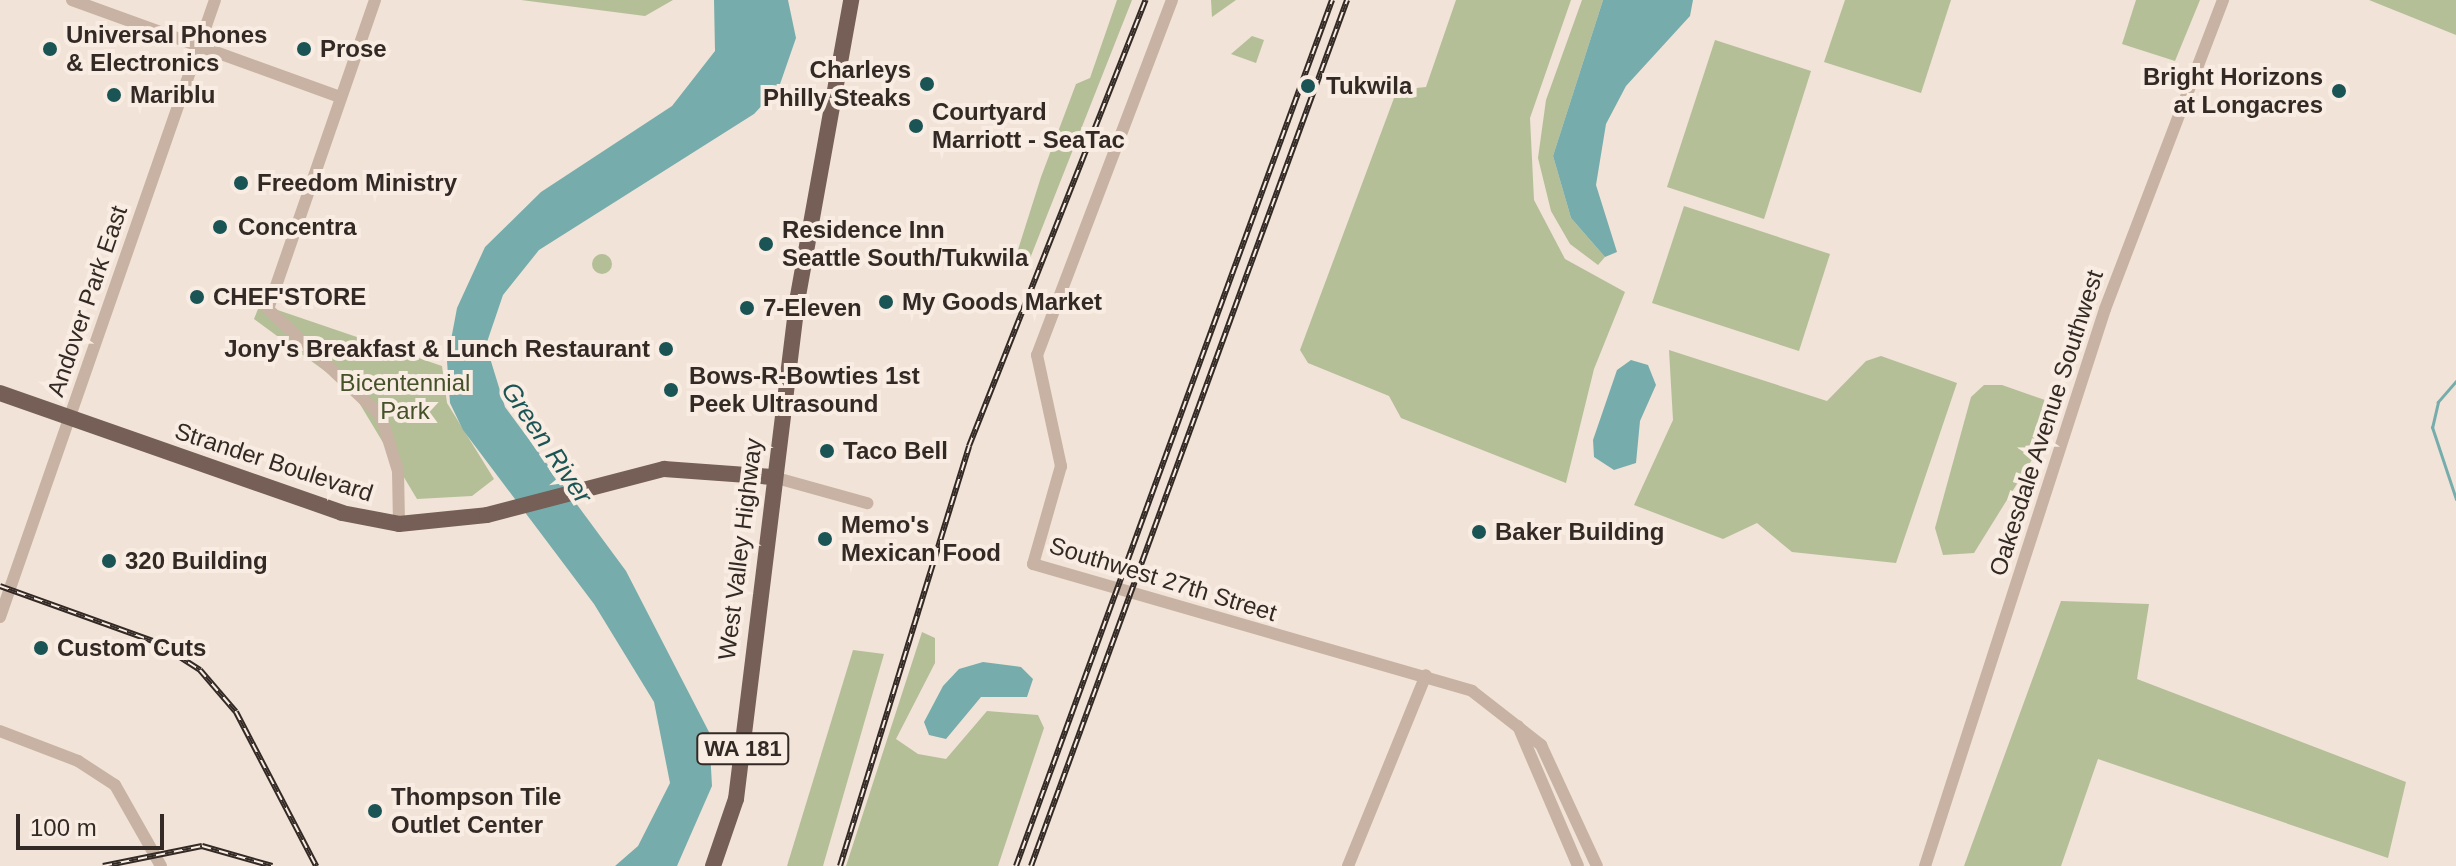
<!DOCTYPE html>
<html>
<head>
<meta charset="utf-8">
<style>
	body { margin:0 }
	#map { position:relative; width:2456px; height:866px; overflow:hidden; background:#f1e3d7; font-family:Arial,sans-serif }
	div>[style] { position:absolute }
	.green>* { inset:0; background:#b4bf98 }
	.round { border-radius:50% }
	.water>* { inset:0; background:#76adac }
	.stream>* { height:3px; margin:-1.5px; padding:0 1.5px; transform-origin:1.5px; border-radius:1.5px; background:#76adac }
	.minor>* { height:12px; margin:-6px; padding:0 6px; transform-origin:6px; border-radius:6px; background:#c8b2a3 }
	.major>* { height:16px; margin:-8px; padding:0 8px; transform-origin:8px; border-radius:8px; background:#755f56 }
	.rail>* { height:6px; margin-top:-3px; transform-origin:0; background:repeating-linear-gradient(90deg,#f9ede3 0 9px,#332925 0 18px); box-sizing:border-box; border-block:2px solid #332925 }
	.dots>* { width:22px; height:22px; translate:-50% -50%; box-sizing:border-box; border:4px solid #f9ede3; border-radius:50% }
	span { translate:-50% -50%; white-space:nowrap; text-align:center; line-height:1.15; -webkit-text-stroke:8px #f9ede3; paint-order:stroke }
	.shield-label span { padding:2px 6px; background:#f9ede3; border:2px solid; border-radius:6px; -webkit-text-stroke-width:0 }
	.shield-label { font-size:22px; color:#332925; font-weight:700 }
	.poi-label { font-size:24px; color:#332925; font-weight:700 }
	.left { translate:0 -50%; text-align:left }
	.right { translate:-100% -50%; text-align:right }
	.street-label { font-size:24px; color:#332925 }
	.park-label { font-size:24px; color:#455129 }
	.water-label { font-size:26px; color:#1b5454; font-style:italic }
	.scale { position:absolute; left:16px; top:814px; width:148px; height:36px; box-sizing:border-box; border:4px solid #332925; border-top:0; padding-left:10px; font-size:24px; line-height:28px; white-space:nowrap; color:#332925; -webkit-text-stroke:6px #f9ede3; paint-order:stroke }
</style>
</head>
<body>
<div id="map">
	<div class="green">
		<div style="clip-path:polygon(521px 0,673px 0,645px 16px)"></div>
		<div style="clip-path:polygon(1117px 0,1132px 0,1029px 261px,1016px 256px,1041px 177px,1076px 84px,1090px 78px)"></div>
		<div style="clip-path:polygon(1211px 0,1236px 0,1212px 17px)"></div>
		<div style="clip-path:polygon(1456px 0,1571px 0,1530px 118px,1534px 200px,1565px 259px,1625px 292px,1594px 369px,1566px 483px,1401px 418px,1389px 396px,1308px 363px,1300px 350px,1397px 90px,1426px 87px)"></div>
		<div style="clip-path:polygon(1582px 0,1603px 0,1553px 156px,1571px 218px,1605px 257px,1598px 265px,1570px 244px,1551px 211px,1538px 158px,1546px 100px)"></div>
		<div style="clip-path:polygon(1845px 0,1951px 0,1921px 93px,1824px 62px)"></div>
		<div style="clip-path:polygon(2136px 0,2200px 0,2175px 61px,2122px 44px)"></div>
		<div style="clip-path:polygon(2369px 0,2456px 0,2456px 35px)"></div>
		<div style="clip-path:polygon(1252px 36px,1264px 40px,1256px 63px,1231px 54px)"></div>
		<div style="clip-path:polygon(1715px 40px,1811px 71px,1764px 219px,1667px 187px)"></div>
		<div style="clip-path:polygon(1684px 206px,1830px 254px,1799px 351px,1652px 303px)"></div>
		<div class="round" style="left:592px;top:254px;width:20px;height:20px"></div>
		<div style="clip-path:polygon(260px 304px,442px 366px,447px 403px,494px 479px,472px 496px,417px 499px,352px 391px,254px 319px)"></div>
		<div style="clip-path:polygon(1669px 350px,1827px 401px,1866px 361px,1881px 356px,1957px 383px,1896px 563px,1792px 552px,1757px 523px,1723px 539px,1634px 505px,1673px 420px)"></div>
		<div style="clip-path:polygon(2002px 385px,2045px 400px,2033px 458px,1974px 553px,1943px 555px,1935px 528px,1971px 397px,1984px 385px)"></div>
		<div style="clip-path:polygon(2061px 601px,2149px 604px,2137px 679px,2406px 782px,2388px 858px,2098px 759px,2061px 866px,1964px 866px)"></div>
		<div style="clip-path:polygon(922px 632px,935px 638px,935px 663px,896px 739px,918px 754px,946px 759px,987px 711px,1038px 715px,1044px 728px,998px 866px,846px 866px)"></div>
		<div style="clip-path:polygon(853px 650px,884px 654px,823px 866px,787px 866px)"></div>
	</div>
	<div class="water">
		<div style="clip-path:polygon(714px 0,788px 0,796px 38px,779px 87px,754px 114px,539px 250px,503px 295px,486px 345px,505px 407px,626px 571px,709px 732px,712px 786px,677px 866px,615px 866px,638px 846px,670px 783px,654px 702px,594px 604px,463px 430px,450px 403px,447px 361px,457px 308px,485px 247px,541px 192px,672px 106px,715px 51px)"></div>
		<div style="clip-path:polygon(1603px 0,1693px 0,1690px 16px,1626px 86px,1606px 124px,1596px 185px,1617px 252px,1605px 257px,1571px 218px,1553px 156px)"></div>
		<div style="clip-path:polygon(1631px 360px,1648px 365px,1656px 385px,1640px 421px,1636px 463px,1614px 470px,1594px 457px,1593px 440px,1617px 370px)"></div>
		<div style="clip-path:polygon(983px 662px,1021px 667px,1033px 679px,1027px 697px,981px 697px,946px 739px,929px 735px,924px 722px,943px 686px,959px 669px)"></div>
	</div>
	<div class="stream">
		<div style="left:2456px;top:381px;width:28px;rotate:131deg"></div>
		<div style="left:2438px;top:402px;width:26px;rotate:103deg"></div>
		<div style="left:2432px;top:427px;width:76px;rotate:71.6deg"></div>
	</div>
	<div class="minor">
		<div style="left:72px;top:0;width:282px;rotate:19.9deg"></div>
		<div style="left:375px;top:0;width:327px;rotate:109.1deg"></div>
		<div style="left:268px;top:309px;width:156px;rotate:43.4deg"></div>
		<div style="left:381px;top:416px;width:58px;rotate:72.8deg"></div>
		<div style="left:398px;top:471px;width:53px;rotate:88.9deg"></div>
		<div style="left:1172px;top:0;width:380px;rotate:110.8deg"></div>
		<div style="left:1037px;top:355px;width:114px;rotate:77.8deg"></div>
		<div style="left:1061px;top:466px;width:102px;rotate:105.9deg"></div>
		<div style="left:1033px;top:564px;width:457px;rotate:16.1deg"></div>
		<div style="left:1472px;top:691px;width:88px;rotate:38deg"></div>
		<div style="left:1541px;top:745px;width:133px;rotate:65.2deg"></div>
		<div style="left:773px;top:477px;width:98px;rotate:15.5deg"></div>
		<div style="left:0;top:617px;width:653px;rotate:-70.79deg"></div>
		<div style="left:1518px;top:726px;width:152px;rotate:66.8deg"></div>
		<div style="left:0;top:731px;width:84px;rotate:21deg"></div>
		<div style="left:78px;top:761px;width:44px;rotate:33deg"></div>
		<div style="left:115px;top:785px;width:93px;rotate:60.4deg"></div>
		<div style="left:1348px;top:866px;width:206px;rotate:-67.8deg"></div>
		<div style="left:1925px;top:866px;width:585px;rotate:-72.09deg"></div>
		<div style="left:2105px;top:309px;width:331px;rotate:-69.1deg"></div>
	</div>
	<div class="major">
		<div style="left:0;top:393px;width:362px;rotate:19.3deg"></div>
		<div style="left:342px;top:513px;width:58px;rotate:10.9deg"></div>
		<div style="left:399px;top:524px;width:88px;rotate:-5.8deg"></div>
		<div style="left:487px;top:515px;width:183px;rotate:-14.6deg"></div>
		<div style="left:664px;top:469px;width:109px;rotate:4.2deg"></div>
		<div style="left:713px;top:866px;width:71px;rotate:-71.1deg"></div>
		<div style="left:736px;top:799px;width:496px;rotate:-83deg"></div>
		<div style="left:796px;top:307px;width:312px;rotate:-79.8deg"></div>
	</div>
	<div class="rail">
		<div style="left:0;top:586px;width:168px;rotate:19.8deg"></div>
		<div style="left:158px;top:643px;width:50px;rotate:32.7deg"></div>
		<div style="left:200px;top:670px;width:55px;rotate:49.4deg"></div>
		<div style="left:236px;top:712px;width:174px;rotate:62.5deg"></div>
		<div style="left:103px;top:866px;width:101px;rotate:-11.4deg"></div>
		<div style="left:202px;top:846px;width:73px;rotate:15.9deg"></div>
		<div style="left:840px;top:866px;width:439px;rotate:-72.9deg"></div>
		<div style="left:969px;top:446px;width:480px;rotate:-68.4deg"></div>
		<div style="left:1016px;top:866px;width:922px;rotate:-69.95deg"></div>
		<div style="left:1031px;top:866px;width:922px;rotate:-69.95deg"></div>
	</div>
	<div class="dots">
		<div style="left:50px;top:49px;background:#1b5454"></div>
		<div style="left:304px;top:49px;background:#1b5454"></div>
		<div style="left:927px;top:84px;background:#1b5454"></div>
		<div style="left:1308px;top:86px;background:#1b5454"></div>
		<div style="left:2339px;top:91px;background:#1b5454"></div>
		<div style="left:114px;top:95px;background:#1b5454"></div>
		<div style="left:916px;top:126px;background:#1b5454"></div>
		<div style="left:241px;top:183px;background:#1b5454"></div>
		<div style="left:220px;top:227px;background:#1b5454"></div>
		<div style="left:766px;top:244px;background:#1b5454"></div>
		<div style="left:197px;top:297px;background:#1b5454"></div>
		<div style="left:886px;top:302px;background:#1b5454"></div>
		<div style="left:747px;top:308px;background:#1b5454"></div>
		<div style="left:666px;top:349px;background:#1b5454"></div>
		<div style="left:671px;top:390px;background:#1b5454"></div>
		<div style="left:827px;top:451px;background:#1b5454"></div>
		<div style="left:1479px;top:532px;background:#1b5454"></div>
		<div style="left:825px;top:539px;background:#1b5454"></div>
		<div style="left:109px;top:561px;background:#1b5454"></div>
		<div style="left:41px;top:648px;background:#1b5454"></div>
		<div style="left:375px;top:811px;background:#1b5454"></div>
	</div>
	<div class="shield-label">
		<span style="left:743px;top:749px">WA 181</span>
	</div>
	<div class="poi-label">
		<span class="left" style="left:66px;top:49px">Universal Phones<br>&amp; Electronics</span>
		<span class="left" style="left:320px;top:49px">Prose</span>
		<span class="right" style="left:911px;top:84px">Charleys<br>Philly Steaks</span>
		<span class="right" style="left:2323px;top:91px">Bright Horizons<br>at Longacres</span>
		<span class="left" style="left:1326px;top:86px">Tukwila</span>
		<span class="left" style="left:130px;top:95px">Mariblu</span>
		<span class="left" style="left:932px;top:126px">Courtyard<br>Marriott - SeaTac</span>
		<span class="left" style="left:257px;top:183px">Freedom Ministry</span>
		<span class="left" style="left:238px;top:227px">Concentra</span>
		<span class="left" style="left:782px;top:244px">Residence Inn<br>Seattle South/Tukwila</span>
		<span class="left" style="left:213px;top:297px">CHEF'STORE</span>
		<span class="left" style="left:902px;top:302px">My Goods Market</span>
		<span class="left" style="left:763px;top:308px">7-Eleven</span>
		<span class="right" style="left:650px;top:349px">Jony's Breakfast &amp; Lunch Restaurant</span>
		<span class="left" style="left:689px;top:390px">Bows-R-Bowties 1st<br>Peek Ultrasound</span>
		<span class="left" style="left:843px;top:451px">Taco Bell</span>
		<span class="left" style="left:841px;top:539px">Memo's<br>Mexican Food</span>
		<span class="left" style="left:1495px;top:532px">Baker Building</span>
		<span class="left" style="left:125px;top:561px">320 Building</span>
		<span class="left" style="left:57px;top:648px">Custom Cuts</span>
		<span class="left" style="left:391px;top:811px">Thompson Tile<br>Outlet Center</span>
	</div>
	<div class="street-label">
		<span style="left:87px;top:301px;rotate:-71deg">Andover Park East</span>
		<span style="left:2046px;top:423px;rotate:-72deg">Oakesdale Avenue Southwest</span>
		<span style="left:274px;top:462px;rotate:18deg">Strander Boulevard</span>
		<span style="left:740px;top:549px;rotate:-83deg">West Valley Highway</span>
		<span style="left:1163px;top:579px;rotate:17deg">Southwest 27th Street</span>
	</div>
	<div class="park-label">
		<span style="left:405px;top:397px">Bicentennial<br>Park</span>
	</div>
	<div class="water-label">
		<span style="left:546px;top:443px;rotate:56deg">Green River</span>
	</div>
	<div class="scale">100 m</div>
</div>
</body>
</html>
